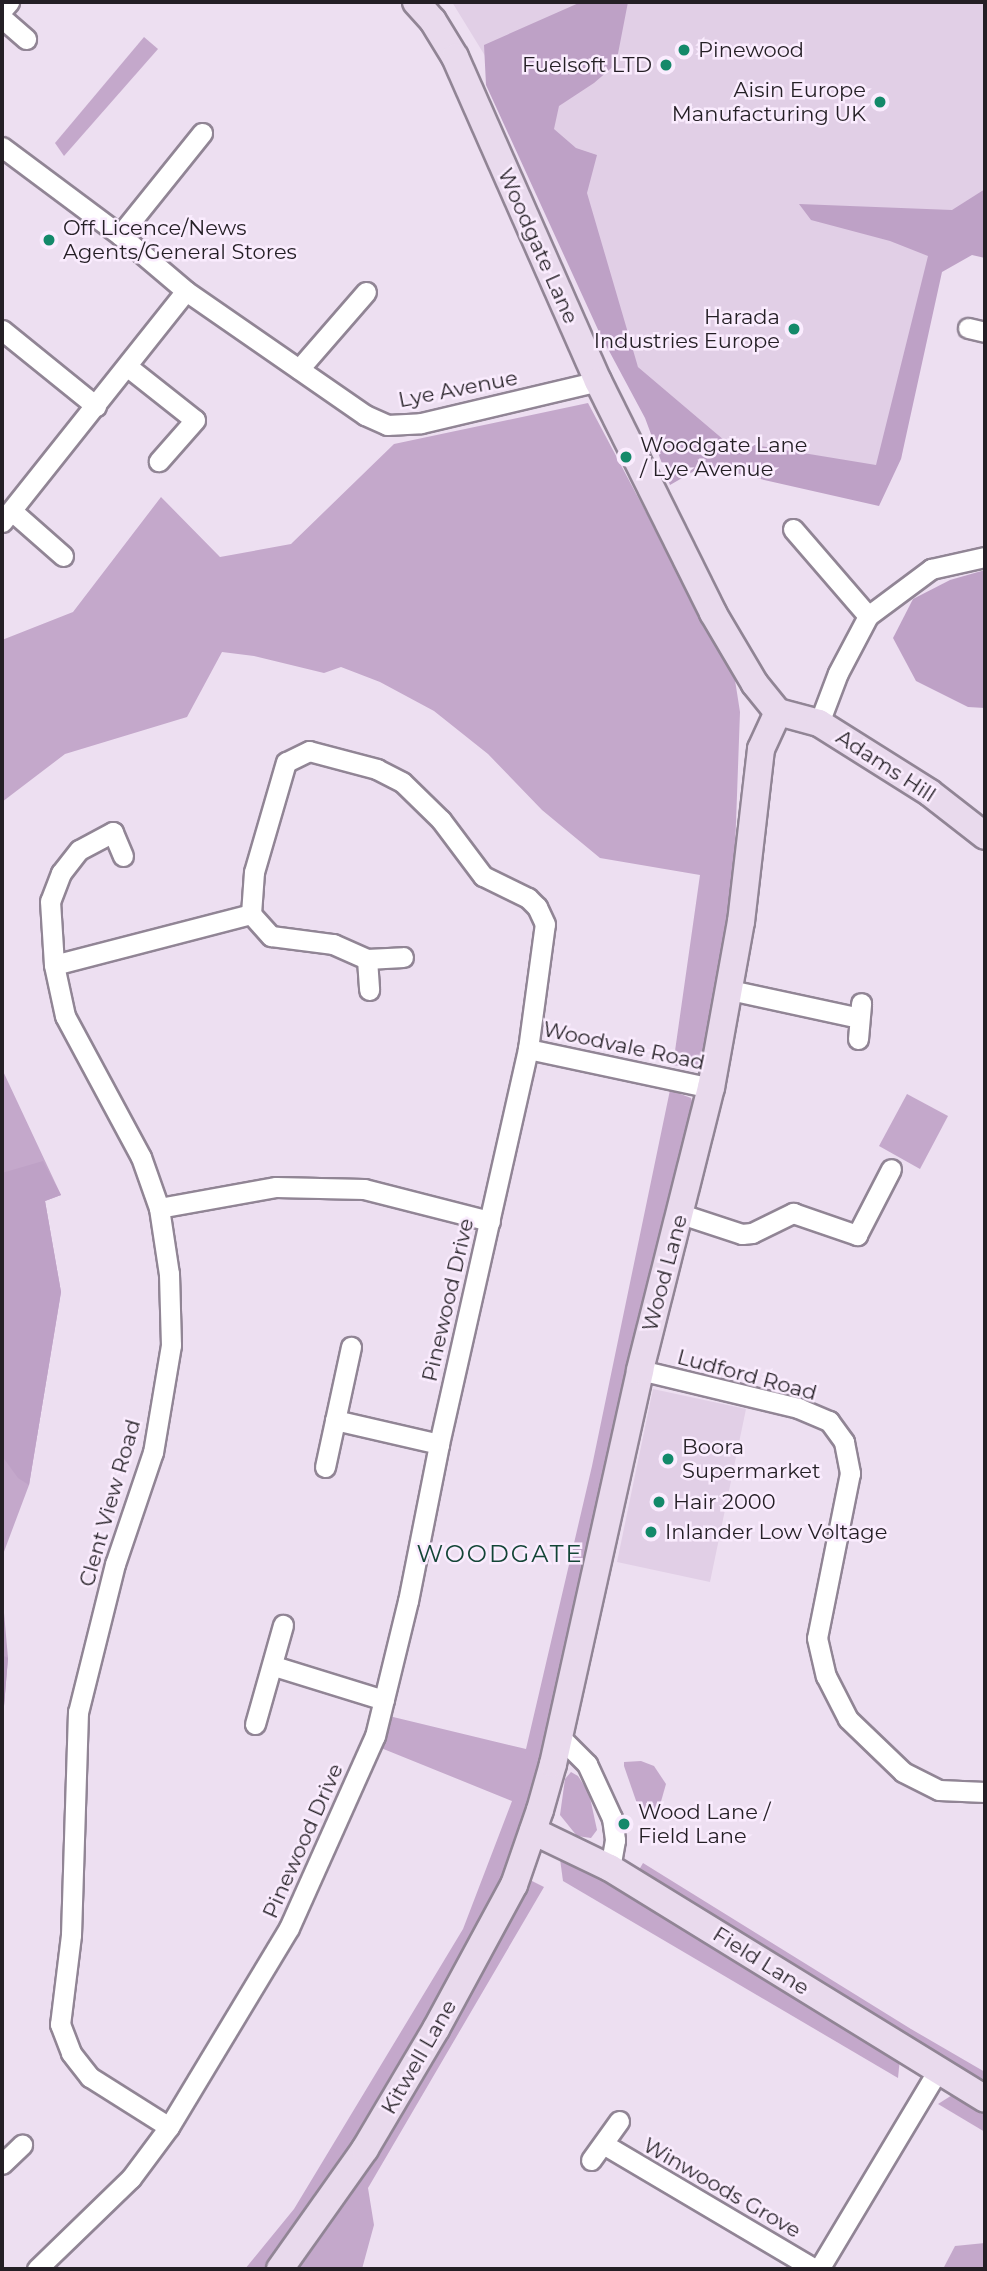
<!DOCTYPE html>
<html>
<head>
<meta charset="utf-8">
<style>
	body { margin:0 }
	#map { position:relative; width:987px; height:2271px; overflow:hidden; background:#eddff1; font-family:Montserrat,sans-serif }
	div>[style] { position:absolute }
	.built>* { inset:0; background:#e1cfe6 }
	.green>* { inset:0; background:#c4a8cb }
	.forest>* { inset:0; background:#bea1c6 }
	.roads { filter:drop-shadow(2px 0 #918595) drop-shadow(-2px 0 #918595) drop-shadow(0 2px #918595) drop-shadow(0 -2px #918595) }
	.street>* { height:19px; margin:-9.5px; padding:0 9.5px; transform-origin:9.5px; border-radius:9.5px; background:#fff }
	.secondary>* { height:26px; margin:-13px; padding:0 13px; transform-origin:13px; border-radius:13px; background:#e9daed }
	.dots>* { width:19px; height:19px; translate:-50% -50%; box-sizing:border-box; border:4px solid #faecfe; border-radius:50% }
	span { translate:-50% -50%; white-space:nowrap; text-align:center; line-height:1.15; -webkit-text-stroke:5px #faecfe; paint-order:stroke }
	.poi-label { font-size:21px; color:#241f25 }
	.left { translate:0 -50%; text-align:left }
	.right { translate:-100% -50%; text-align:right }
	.street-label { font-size:21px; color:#241f25 }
	.quarter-label { font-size:24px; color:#134536; letter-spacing:2px }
	.frame { position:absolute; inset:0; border:4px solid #241f25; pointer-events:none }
</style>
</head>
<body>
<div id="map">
	<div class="built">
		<div style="clip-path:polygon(452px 2px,985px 2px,985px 189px,953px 210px,939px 249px,901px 459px,883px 467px,724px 440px,638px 367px,536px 139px)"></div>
		<div style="clip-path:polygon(653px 1389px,746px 1409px,710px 1582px,617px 1562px)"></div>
	</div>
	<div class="green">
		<div style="clip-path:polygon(144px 37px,158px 49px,64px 156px,55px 143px)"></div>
		<div style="clip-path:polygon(588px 403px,735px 680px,740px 712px,734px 878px,722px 970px,704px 1062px,695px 1069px,673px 1065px,700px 875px,600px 858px,542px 810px,488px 754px,434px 711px,380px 682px,341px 667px,324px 673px,254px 656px,222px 652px,187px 717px,65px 754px,2px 802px,2px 640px,73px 612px,161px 497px,220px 557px,291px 544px,394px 444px)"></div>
		<div style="clip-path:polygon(2px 1069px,61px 1195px,45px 1201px,61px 1292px,29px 1485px,2px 1557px)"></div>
		<div style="clip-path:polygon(670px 1090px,691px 1098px,696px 1113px,529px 1814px,511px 1865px,390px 2090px,268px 2269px,245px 2269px,294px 2209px,463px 1929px,512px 1801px,381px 1748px,389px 1716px,526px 1749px,592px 1466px)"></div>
		<div style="clip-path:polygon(907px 1094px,948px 1116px,920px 1169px,879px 1146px)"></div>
		<div style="clip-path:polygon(2px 1590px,8px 1658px,2px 1730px)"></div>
		<div style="clip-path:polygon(641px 1761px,654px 1766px,666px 1784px,660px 1805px,652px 1814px,644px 1817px,641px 1815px,624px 1766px,624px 1762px)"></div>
		<div style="clip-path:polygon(571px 1772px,578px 1776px,589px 1793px,597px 1830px,591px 1838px,577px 1836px,560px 1815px,565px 1779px)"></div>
		<div style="clip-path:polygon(566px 1856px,900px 2058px,898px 2078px,563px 1881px,560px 1859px)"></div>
		<div style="clip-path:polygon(643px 1863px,911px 2029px,985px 2072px,985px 2088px,636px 1875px)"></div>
		<div style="clip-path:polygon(528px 1879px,544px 1887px,368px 2188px,374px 2225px,362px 2269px,288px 2269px)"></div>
		<div style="clip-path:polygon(957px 2092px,985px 2109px,985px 2132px,938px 2104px)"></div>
		<div style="clip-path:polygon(985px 2243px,985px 2269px,943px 2269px,955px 2246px)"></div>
	</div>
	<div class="forest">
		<div style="clip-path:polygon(581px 2px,628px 2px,616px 64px,594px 83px,559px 106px,554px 129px,576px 148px,597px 155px,587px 193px,638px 367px,724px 440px,876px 465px,928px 256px,890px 241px,811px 220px,799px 204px,952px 210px,985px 189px,985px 258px,972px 255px,942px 272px,901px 459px,879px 506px,703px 466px,670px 485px,645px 418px,600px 334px,486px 85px,484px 45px)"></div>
		<div style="clip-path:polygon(985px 570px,985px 708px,968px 707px,916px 681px,893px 638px,913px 599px,950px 580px)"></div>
		<div style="clip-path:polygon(43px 1161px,61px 1195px,45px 1201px,61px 1292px,29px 1485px,18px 1478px,2px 1456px,2px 1173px)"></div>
		<div style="clip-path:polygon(2px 1655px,8px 1658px,2px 1730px)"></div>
	</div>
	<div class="roads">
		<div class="street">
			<div style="left:2px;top:10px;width:11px;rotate:-49deg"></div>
			<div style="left:2px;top:18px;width:32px;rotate:41deg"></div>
			<div style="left:2px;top:147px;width:147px;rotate:36.7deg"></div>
			<div style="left:120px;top:235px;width:87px;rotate:40.3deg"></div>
			<div style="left:186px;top:291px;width:218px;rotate:34.7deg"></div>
			<div style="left:365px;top:415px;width:24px;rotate:24deg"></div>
			<div style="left:387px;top:425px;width:34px;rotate:-3deg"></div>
			<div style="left:421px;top:423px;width:182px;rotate:-13.3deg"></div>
			<div style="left:120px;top:235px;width:131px;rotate:-51.2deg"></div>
			<div style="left:968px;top:328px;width:17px;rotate:13deg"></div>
			<div style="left:2px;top:330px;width:121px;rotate:39deg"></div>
			<div style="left:128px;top:367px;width:85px;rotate:38.3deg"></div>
			<div style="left:195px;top:420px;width:55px;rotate:131.3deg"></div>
			<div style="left:299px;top:369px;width:102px;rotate:-49deg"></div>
			<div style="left:12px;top:511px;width:68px;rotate:41.4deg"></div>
			<div style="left:2px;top:522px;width:295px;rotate:-51.5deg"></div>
			<div style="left:793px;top:529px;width:115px;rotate:49.2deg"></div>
			<div style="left:819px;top:723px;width:53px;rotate:-69.2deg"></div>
			<div style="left:838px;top:673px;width:64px;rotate:-62.2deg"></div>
			<div style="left:868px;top:616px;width:79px;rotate:-36.7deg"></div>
			<div style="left:931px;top:569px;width:55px;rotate:-12.5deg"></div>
			<div style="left:123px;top:856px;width:26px;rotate:-113deg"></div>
			<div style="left:113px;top:832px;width:38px;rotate:152deg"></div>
			<div style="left:79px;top:850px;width:29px;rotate:128deg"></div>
			<div style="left:61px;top:873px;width:30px;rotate:111deg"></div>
			<div style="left:50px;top:901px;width:64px;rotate:86.4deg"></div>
			<div style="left:54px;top:965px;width:52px;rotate:77.8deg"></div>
			<div style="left:65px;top:1016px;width:160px;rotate:61.7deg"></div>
			<div style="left:141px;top:1157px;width:54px;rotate:70.6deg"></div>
			<div style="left:159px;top:1208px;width:67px;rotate:81.4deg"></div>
			<div style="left:169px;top:1274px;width:71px;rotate:88.4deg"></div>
			<div style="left:171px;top:1345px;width:109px;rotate:99.5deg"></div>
			<div style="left:153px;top:1452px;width:118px;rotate:108.7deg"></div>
			<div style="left:115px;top:1564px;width:153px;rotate:104deg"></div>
			<div style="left:78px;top:1712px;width:223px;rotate:91.8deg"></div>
			<div style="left:71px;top:1935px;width:90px;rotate:97deg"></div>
			<div style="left:60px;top:2024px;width:31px;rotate:69deg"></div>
			<div style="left:71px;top:2053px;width:31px;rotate:52deg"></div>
			<div style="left:90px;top:2077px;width:93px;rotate:32.3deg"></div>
			<div style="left:251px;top:914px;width:30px;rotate:48deg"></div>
			<div style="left:271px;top:936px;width:63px;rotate:7.4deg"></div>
			<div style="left:333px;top:944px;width:37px;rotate:24deg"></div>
			<div style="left:367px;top:959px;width:36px;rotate:-3deg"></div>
			<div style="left:367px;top:959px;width:31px;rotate:86deg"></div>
			<div style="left:730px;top:990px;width:132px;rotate:12.2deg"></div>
			<div style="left:858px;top:1039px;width:36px;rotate:-85deg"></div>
			<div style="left:528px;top:1049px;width:187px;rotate:12deg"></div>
			<div style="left:159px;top:1208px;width:119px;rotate:-10.2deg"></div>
			<div style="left:276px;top:1187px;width:88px;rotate:1.3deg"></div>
			<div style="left:364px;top:1189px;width:130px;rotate:14.3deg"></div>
			<div style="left:681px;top:1214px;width:64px;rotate:18.2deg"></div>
			<div style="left:742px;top:1234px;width:10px;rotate:-6deg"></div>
			<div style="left:752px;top:1233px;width:46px;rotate:-26deg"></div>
			<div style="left:793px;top:1213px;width:68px;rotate:19deg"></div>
			<div style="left:857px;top:1235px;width:74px;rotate:-62.7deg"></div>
			<div style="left:640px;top:1370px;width:163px;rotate:13.5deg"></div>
			<div style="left:798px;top:1408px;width:34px;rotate:23deg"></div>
			<div style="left:829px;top:1421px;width:26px;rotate:54deg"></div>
			<div style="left:844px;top:1442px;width:32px;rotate:79deg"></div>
			<div style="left:850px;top:1473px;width:168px;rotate:101.3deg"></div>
			<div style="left:817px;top:1638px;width:39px;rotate:77deg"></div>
			<div style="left:826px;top:1676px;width:48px;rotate:62.9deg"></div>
			<div style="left:848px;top:1719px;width:76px;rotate:43.9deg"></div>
			<div style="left:903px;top:1772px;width:40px;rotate:26.6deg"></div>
			<div style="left:939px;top:1790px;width:46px;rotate:2.5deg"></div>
			<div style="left:335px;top:1420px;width:107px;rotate:13deg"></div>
			<div style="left:325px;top:1467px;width:123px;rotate:-77.8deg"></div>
			<div style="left:274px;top:1666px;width:115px;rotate:17.2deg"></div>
			<div style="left:255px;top:1724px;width:103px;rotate:-74.2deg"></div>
			<div style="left:559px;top:1736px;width:40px;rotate:45deg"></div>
			<div style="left:587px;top:1764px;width:60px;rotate:65.2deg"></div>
			<div style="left:612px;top:1818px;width:22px;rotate:82deg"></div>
			<div style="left:615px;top:1840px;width:28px;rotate:100deg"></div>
			<div style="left:605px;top:2145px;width:244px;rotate:30.6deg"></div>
			<div style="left:591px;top:2160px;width:48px;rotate:-54.3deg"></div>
			<div style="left:2px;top:2164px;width:28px;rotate:-44deg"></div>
			<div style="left:37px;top:2269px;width:131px;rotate:-44.1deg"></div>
			<div style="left:131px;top:2178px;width:64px;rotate:-53.3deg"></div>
			<div style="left:169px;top:2127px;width:232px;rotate:-58.9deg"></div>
			<div style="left:289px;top:1928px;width:210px;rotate:-65.9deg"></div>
			<div style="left:375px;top:1736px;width:139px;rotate:-76.3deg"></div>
			<div style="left:408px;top:1601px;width:160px;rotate:-78.8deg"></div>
			<div style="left:439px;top:1444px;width:405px;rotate:-77.3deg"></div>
			<div style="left:528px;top:1049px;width:126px;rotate:-82.3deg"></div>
			<div style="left:545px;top:924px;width:19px;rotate:-115deg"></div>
			<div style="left:537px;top:907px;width:13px;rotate:-135deg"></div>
			<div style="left:528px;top:898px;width:50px;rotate:-153.9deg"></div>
			<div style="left:483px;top:876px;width:70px;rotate:-126.9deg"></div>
			<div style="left:441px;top:820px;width:54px;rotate:-135.7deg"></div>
			<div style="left:402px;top:782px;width:28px;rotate:-153deg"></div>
			<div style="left:377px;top:769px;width:70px;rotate:-165.2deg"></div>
			<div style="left:309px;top:751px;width:25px;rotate:154deg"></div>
			<div style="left:286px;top:762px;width:115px;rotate:106.2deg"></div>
			<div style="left:254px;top:872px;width:42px;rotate:94.1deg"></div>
			<div style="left:251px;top:914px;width:203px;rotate:165.5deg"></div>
			<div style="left:819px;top:2269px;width:232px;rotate:-59.1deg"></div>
		</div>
		<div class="secondary">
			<div style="left:416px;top:2px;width:25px;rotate:48deg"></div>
			<div style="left:433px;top:21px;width:42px;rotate:58.6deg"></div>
			<div style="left:455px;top:57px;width:354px;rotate:66.2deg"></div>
			<div style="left:598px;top:381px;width:259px;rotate:63.6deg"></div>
			<div style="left:713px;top:613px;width:82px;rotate:59.4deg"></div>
			<div style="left:755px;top:684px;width:36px;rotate:51deg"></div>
			<div style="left:778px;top:712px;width:42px;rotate:15deg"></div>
			<div style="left:819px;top:723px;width:131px;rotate:32.2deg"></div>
			<div style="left:930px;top:793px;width:70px;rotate:38deg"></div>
			<div style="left:533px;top:1831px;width:85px;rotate:25.7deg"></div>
			<div style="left:610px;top:1868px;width:440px;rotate:31.6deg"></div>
			<div style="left:280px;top:2269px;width:147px;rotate:-54.7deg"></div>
			<div style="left:365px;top:2149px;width:139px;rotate:-59.4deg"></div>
			<div style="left:436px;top:2029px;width:164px;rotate:-61.6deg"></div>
			<div style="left:514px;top:1885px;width:79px;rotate:-70.9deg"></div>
			<div style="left:540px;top:1810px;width:48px;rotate:-74.2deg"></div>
			<div style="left:553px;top:1764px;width:403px;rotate:-77.5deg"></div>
			<div style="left:640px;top:1370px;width:291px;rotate:-75.9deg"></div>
			<div style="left:711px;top:1088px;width:169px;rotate:-79.8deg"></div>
			<div style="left:741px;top:922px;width:174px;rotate:-83.4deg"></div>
			<div style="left:761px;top:749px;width:41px;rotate:-65.3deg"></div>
		</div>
	</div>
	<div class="dots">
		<div style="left:684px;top:50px;background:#14896a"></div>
		<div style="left:666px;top:65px;background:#14896a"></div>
		<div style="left:880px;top:102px;background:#14896a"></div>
		<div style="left:49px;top:240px;background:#14896a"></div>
		<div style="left:794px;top:329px;background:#14896a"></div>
		<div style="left:626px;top:457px;background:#14896a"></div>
		<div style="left:668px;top:1459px;background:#14896a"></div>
		<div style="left:659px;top:1502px;background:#14896a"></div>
		<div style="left:651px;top:1532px;background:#14896a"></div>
		<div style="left:624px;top:1824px;background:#14896a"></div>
	</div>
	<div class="poi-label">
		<span class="left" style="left:698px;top:50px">Pinewood</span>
		<span class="right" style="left:652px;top:65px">Fuelsoft LTD</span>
		<span class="right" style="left:866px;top:102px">Aisin Europe<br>Manufacturing UK</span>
		<span class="left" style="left:63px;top:240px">Off Licence/News<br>Agents/General Stores</span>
		<span class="right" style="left:780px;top:329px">Harada<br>Industries Europe</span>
		<span class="left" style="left:640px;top:457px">Woodgate Lane<br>/ Lye Avenue</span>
		<span class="left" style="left:682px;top:1459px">Boora<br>Supermarket</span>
		<span class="left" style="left:673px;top:1502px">Hair 2000</span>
		<span class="left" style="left:665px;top:1532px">Inlander Low Voltage</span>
		<span class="left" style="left:638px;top:1824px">Wood Lane /<br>Field Lane</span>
	</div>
	<div class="street-label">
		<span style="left:538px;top:246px;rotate:66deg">Woodgate Lane</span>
		<span style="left:458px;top:389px;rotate:-11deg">Lye Avenue</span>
		<span style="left:886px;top:766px;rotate:33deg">Adams Hill</span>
		<span style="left:624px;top:1046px;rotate:12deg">Woodvale Road</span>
		<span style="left:665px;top:1273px;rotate:-75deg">Wood Lane</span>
		<span style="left:448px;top:1300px;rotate:-77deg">Pinewood Drive</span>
		<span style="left:747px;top:1375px;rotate:15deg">Ludford Road</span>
		<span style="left:110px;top:1503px;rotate:-74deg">Clent View Road</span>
		<span style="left:303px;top:1841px;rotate:-66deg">Pinewood Drive</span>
		<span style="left:761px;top:1961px;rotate:32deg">Field Lane</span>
		<span style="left:419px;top:2057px;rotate:-60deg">Kitwell Lane</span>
		<span style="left:722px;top:2188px;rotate:30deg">Winwoods Grove</span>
	</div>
	<div class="quarter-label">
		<span style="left:500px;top:1554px">WOODGATE</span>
	</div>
	<div class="frame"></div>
</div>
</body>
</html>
